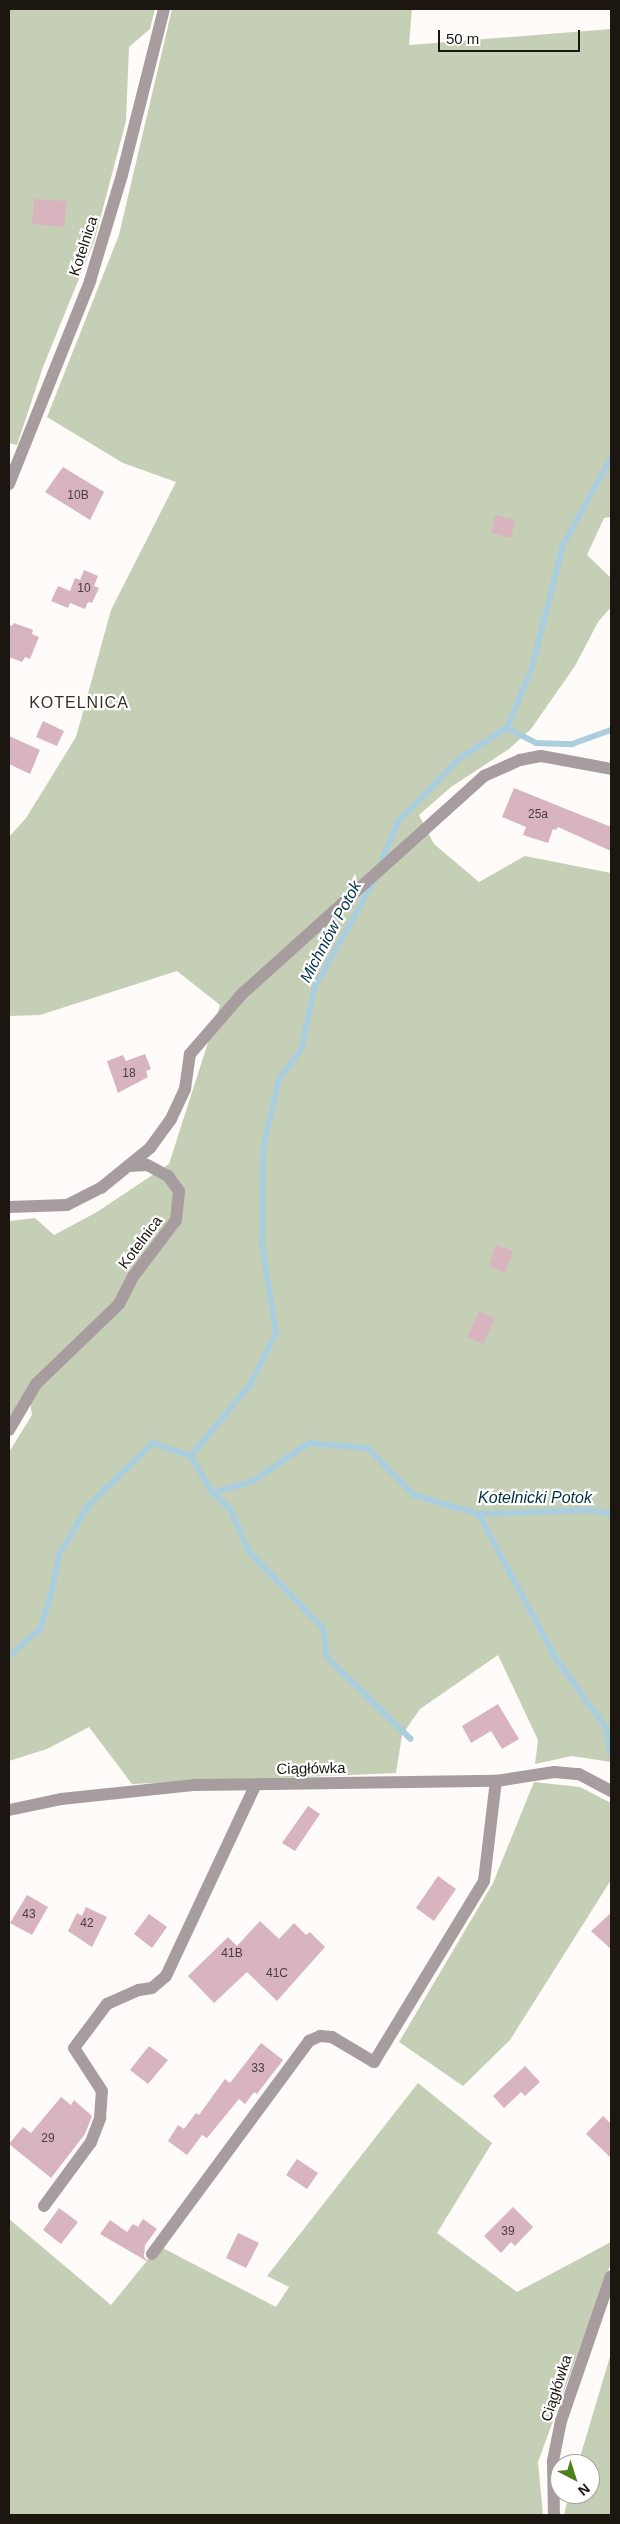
<!DOCTYPE html>
<html>
<head>
<meta charset="utf-8">
<style>
	body { margin:0 }
	#map { position:relative; width:620px; height:2524px; overflow:hidden; background:#fefbf8; font-family:Helvetica,sans-serif }
	div>[style] { position:absolute }
	.green>* { inset:0; background:#c5cfb6 }
	.stream>* { height:5.5px; margin:-2.75px; padding:0 2.75px; transform-origin:2.75px; border-radius:2.75px; background:#abcedf }
	.building>* { inset:0; background:#d8b4bf }
	.minor>* { height:12px; margin:-6px; padding:0 6px; transform-origin:6px; border-radius:6px; background:#a89d9e }
	span { translate:-50% -50%; white-space:nowrap; text-align:center; line-height:1.15; -webkit-text-stroke:4.5px #fff; paint-order:stroke }
	.number-label { font-size:12px; color:#4a3e3c }
	.number-label span { -webkit-text-stroke-width:0 }
	.street-label { font-size:15px; color:#1b1610 }
	.neighbourhood-label { font-size:16px; color:#3c3023; letter-spacing:1px }
	.water-label { font-size:16px; color:#003144; font-style:italic }
	.frame { position:absolute; inset:0; border:10px solid #1b1610; pointer-events:none }
	.north { position:absolute; left:550px; top:2454px; width:50px; height:50px; box-sizing:border-box; background:#fff; border:1px solid #a4a29f; border-radius:50%; rotate:140deg; font-size:14px; font-weight:700; line-height:20px; text-align:center; color:#1b1610 }
	.north::after { content:''; display:block; margin:auto; width:18px; height:22px; background:#4d8218; clip-path:polygon(50% 0,100% 100%,50% 72%,0 100%) }
	.scale { position:absolute; left:438px; top:30px; width:142px; height:22px; box-sizing:border-box; border:2px solid #1b1610; border-top:0; padding-left:6px; font-size:15px; line-height:18px; white-space:nowrap; color:#1b1610; -webkit-text-stroke:4px #fff; paint-order:stroke }
</style>
</head>
<body>
<div id="map">
	<div class="green">
		<div style="clip-path:polygon(9px 9px,155px 9px,150px 29px,129px 47px,126px 121px,94px 242px,43px 367px,17px 445px,9px 443px)"></div>
		<div style="clip-path:polygon(172px 9px,412px 9px,409px 45px,611px 29px,611px 517px,604px 518px,587px 555px,611px 578px,611px 607px,598px 622px,575px 666px,531px 729px,509px 749px,451px 787px,419px 815px,434px 844px,479px 882px,525px 856px,611px 873px,611px 1762px,572px 1756px,535px 1764px,538px 1740px,498px 1655px,420px 1709px,402px 1735px,396px 1773px,132px 1784px,89px 1727px,47px 1749px,9px 1761px,9px 1452px,32px 1415px,29px 1396px,9px 1422px,9px 1221px,35px 1218px,54px 1235px,97px 1212px,169px 1164px,220px 1005px,177px 971px,40px 1015px,9px 1016px,9px 837px,26px 818px,76px 737px,111px 610px,176px 482px,123px 463px,47px 417px,119px 235px)"></div>
		<div style="clip-path:polygon(534px 1782px,580px 1787px,611px 1803px,611px 1880px,510px 2040px,463px 2086px,399px 2042px,493px 1883px)"></div>
		<div style="clip-path:polygon(418px 2083px,492px 2143px,437px 2233px,517px 2292px,611px 2242px,611px 2263px,538px 2462px,543px 2515px,9px 2515px,9px 2219px,111px 2305px,159px 2246px,276px 2307px,289px 2287px,267px 2276px)"></div>
		<div style="clip-path:polygon(611px 2353px,611px 2515px,564px 2515px,569px 2494px,590px 2494px,590px 2464px,578px 2464px)"></div>
	</div>
	<div class="stream">
		<div style="left:507px;top:728px;width:33px;rotate:27deg"></div>
		<div style="left:536px;top:743px;width:36px;rotate:2deg"></div>
		<div style="left:572px;top:744px;width:41px;rotate:-19.7deg"></div>
		<div style="left:380px;top:865px;width:47px;rotate:-67.3deg"></div>
		<div style="left:398px;top:822px;width:89px;rotate:-45.9deg"></div>
		<div style="left:460px;top:758px;width:56px;rotate:-32.6deg"></div>
		<div style="left:507px;top:728px;width:65px;rotate:-67.4deg"></div>
		<div style="left:532px;top:668px;width:127px;rotate:-75.9deg"></div>
		<div style="left:563px;top:545px;width:99px;rotate:-61.1deg"></div>
		<div style="left:191px;top:1456px;width:92px;rotate:-50.3deg"></div>
		<div style="left:250px;top:1385px;width:58px;rotate:-63.4deg"></div>
		<div style="left:276px;top:1333px;width:89px;rotate:-99deg"></div>
		<div style="left:262px;top:1245px;width:96px;rotate:-89.4deg"></div>
		<div style="left:263px;top:1149px;width:72px;rotate:-77.1deg"></div>
		<div style="left:279px;top:1079px;width:36px;rotate:-53deg"></div>
		<div style="left:301px;top:1050px;width:65px;rotate:-77.5deg"></div>
		<div style="left:315px;top:987px;width:124px;rotate:-60.9deg"></div>
		<div style="left:213px;top:1493px;width:23px;rotate:41deg"></div>
		<div style="left:230px;top:1508px;width:47px;rotate:66.2deg"></div>
		<div style="left:249px;top:1551px;width:108px;rotate:46.1deg"></div>
		<div style="left:324px;top:1629px;width:28px;rotate:84deg"></div>
		<div style="left:327px;top:1657px;width:117px;rotate:44.3deg"></div>
		<div style="left:479px;top:1514px;width:163px;rotate:61.9deg"></div>
		<div style="left:556px;top:1658px;width:85px;rotate:54.1deg"></div>
		<div style="left:606px;top:1727px;width:27px;rotate:80deg"></div>
		<div style="left:9px;top:1656px;width:41px;rotate:-41.1deg"></div>
		<div style="left:40px;top:1629px;width:35px;rotate:-72deg"></div>
		<div style="left:51px;top:1596px;width:42px;rotate:-79deg"></div>
		<div style="left:59px;top:1555px;width:57px;rotate:-59.4deg"></div>
		<div style="left:88px;top:1506px;width:91px;rotate:-44.1deg"></div>
		<div style="left:153px;top:1443px;width:40px;rotate:18.9deg"></div>
		<div style="left:191px;top:1456px;width:43px;rotate:59.3deg"></div>
		<div style="left:213px;top:1493px;width:42px;rotate:-16.7deg"></div>
		<div style="left:253px;top:1481px;width:68px;rotate:-34.2deg"></div>
		<div style="left:309px;top:1443px;width:59px;rotate:4.8deg"></div>
		<div style="left:368px;top:1448px;width:66px;rotate:45.6deg"></div>
		<div style="left:414px;top:1495px;width:68px;rotate:16.3deg"></div>
		<div style="left:479px;top:1514px;width:114px;rotate:-2deg"></div>
		<div style="left:593px;top:1510px;width:18px;rotate:13deg"></div>
	</div>
	<div class="building">
		<div style="clip-path:polygon(34px 199px,67px 201px,64px 227px,32px 224px)"></div>
		<div style="clip-path:polygon(63px 467px,104px 492px,90px 520px,45px 492px)"></div>
		<div style="clip-path:polygon(495px 515px,515px 520px,511px 538px,491px 533px)"></div>
		<div style="clip-path:polygon(84px 570px,98px 576px,94px 586px,99px 588px,92px 603px,88px 602px,85px 609px,70px 603px,68px 608px,51px 601px,58px 586px,70px 591px,75px 578px,80px 580px)"></div>
		<div style="clip-path:polygon(14px 623px,33px 630px,32px 634px,39px 637px,30px 659px,25px 657px,22px 662px,9px 657px,9px 625px,12px 626px)"></div>
		<div style="clip-path:polygon(43px 721px,64px 731px,57px 746px,36px 737px)"></div>
		<div style="clip-path:polygon(9px 736px,40px 750px,30px 774px,9px 764px)"></div>
		<div style="clip-path:polygon(514px 788px,611px 827px,611px 851px,558px 827px,556px 830px,553px 829px,548px 843px,523px 835px,526px 827px,502px 817px)"></div>
		<div style="clip-path:polygon(145px 1054px,151px 1069px,146px 1071px,148px 1077px,118px 1093px,107px 1061px,123px 1055px,126px 1061px)"></div>
		<div style="clip-path:polygon(496px 1245px,513px 1251px,505px 1273px,489px 1266px)"></div>
		<div style="clip-path:polygon(479px 1311px,495px 1318px,483px 1344px,467px 1337px)"></div>
		<div style="clip-path:polygon(498px 1704px,519px 1739px,502px 1749px,491px 1731px,471px 1743px,462px 1726px)"></div>
		<div style="clip-path:polygon(308px 1806px,320px 1814px,295px 1851px,282px 1843px)"></div>
		<div style="clip-path:polygon(438px 1876px,456px 1889px,434px 1921px,416px 1908px)"></div>
		<div style="clip-path:polygon(27px 1895px,48px 1907px,32px 1935px,10px 1923px)"></div>
		<div style="clip-path:polygon(86px 1907px,107px 1917px,92px 1947px,68px 1931px,77px 1913px,82px 1916px)"></div>
		<div style="clip-path:polygon(611px 1913px,611px 1949px,591px 1931px)"></div>
		<div style="clip-path:polygon(149px 1914px,167px 1927px,152px 1948px,134px 1934px)"></div>
		<div style="clip-path:polygon(260px 1921px,279px 1939px,294px 1923px,306px 1935px,310px 1932px,325px 1947px,277px 2001px,247px 1972px,214px 2003px,188px 1976px,228px 1937px,237px 1946px)"></div>
		<div style="clip-path:polygon(261px 2043px,283px 2060px,257px 2094px,254px 2092px,245px 2104px,239px 2099px,207px 2138px,202px 2135px,187px 2155px,168px 2141px,178px 2125px,184px 2129px,196px 2113px,199px 2115px,225px 2079px,230px 2083px)"></div>
		<div style="clip-path:polygon(149px 2046px,168px 2060px,148px 2084px,130px 2070px)"></div>
		<div style="clip-path:polygon(525px 2066px,540px 2082px,525px 2096px,521px 2092px,504px 2108px,493px 2096px)"></div>
		<div style="clip-path:polygon(61px 2097px,71px 2105px,74px 2100px,92px 2116px,85px 2134px,51px 2178px,9px 2144px,23px 2127px,31px 2133px)"></div>
		<div style="clip-path:polygon(603px 2116px,611px 2124px,611px 2158px,586px 2134px)"></div>
		<div style="clip-path:polygon(297px 2159px,318px 2173px,307px 2189px,286px 2175px)"></div>
		<div style="clip-path:polygon(513px 2207px,533px 2227px,515px 2246px,511px 2242px,501px 2253px,484px 2236px)"></div>
		<div style="clip-path:polygon(59px 2208px,78px 2222px,61px 2244px,43px 2230px)"></div>
		<div style="clip-path:polygon(143px 2219px,157px 2229px,145px 2245px,144px 2257px,150px 2263px,100px 2234px,110px 2220px,127px 2232px,133px 2224px,138px 2227px)"></div>
		<div style="clip-path:polygon(238px 2233px,259px 2243px,246px 2268px,226px 2258px)"></div>
	</div>
	<div class="minor">
		<div style="left:9px;top:484px;width:219px;rotate:-68.2deg"></div>
		<div style="left:90px;top:281px;width:111px;rotate:-73.2deg"></div>
		<div style="left:122px;top:175px;width:171px;rotate:-75.8deg"></div>
		<div style="left:9px;top:1207px;width:58px;rotate:-2deg"></div>
		<div style="left:67px;top:1205px;width:38px;rotate:-27deg"></div>
		<div style="left:101px;top:1188px;width:63px;rotate:-39.2deg"></div>
		<div style="left:150px;top:1148px;width:36px;rotate:-54deg"></div>
		<div style="left:171px;top:1119px;width:33px;rotate:-65deg"></div>
		<div style="left:185px;top:1089px;width:35px;rotate:-82deg"></div>
		<div style="left:190px;top:1054px;width:79px;rotate:-49.1deg"></div>
		<div style="left:242px;top:994px;width:326px;rotate:-42deg"></div>
		<div style="left:484px;top:776px;width:39px;rotate:-24deg"></div>
		<div style="left:520px;top:760px;width:21px;rotate:-11deg"></div>
		<div style="left:541px;top:756px;width:71px;rotate:10.5deg"></div>
		<div style="left:9px;top:1430px;width:53px;rotate:-59.6deg"></div>
		<div style="left:36px;top:1384px;width:115px;rotate:-43.9deg"></div>
		<div style="left:119px;top:1304px;width:29px;rotate:-63deg"></div>
		<div style="left:132px;top:1278px;width:73px;rotate:-52.8deg"></div>
		<div style="left:176px;top:1220px;width:29px;rotate:-84deg"></div>
		<div style="left:179px;top:1191px;width:19px;rotate:-126deg"></div>
		<div style="left:168px;top:1176px;width:24px;rotate:-152deg"></div>
		<div style="left:147px;top:1165px;width:19px;rotate:177deg"></div>
		<div style="left:9px;top:1810px;width:53px;rotate:-11.9deg"></div>
		<div style="left:61px;top:1799px;width:135px;rotate:-6deg"></div>
		<div style="left:195px;top:1785px;width:301px;rotate:-0.8deg"></div>
		<div style="left:496px;top:1781px;width:59px;rotate:-8.8deg"></div>
		<div style="left:554px;top:1772px;width:25px;rotate:5deg"></div>
		<div style="left:579px;top:1774px;width:36px;rotate:28deg"></div>
		<div style="left:44px;top:2206px;width:79px;rotate:-53.7deg"></div>
		<div style="left:91px;top:2142px;width:26px;rotate:-69deg"></div>
		<div style="left:100px;top:2118px;width:27px;rotate:-86deg"></div>
		<div style="left:102px;top:2091px;width:51px;rotate:-123.1deg"></div>
		<div style="left:74px;top:2048px;width:55px;rotate:-53.1deg"></div>
		<div style="left:107px;top:2004px;width:35px;rotate:-24deg"></div>
		<div style="left:139px;top:1990px;width:13px;rotate:-9deg"></div>
		<div style="left:152px;top:1988px;width:18px;rotate:-41deg"></div>
		<div style="left:166px;top:1976px;width:210px;rotate:-64.9deg"></div>
		<div style="left:152px;top:2254px;width:265px;rotate:-53.6deg"></div>
		<div style="left:309px;top:2041px;width:12px;rotate:-24deg"></div>
		<div style="left:320px;top:2036px;width:12px;rotate:5deg"></div>
		<div style="left:332px;top:2037px;width:49px;rotate:30.8deg"></div>
		<div style="left:374px;top:2062px;width:212px;rotate:-58.7deg"></div>
		<div style="left:484px;top:1881px;width:101px;rotate:-83.2deg"></div>
		<div style="left:554px;top:2515px;width:54px;rotate:-91.1deg"></div>
		<div style="left:553px;top:2461px;width:41px;rotate:-78.7deg"></div>
		<div style="left:561px;top:2421px;width:153px;rotate:-71deg"></div>
	</div>
	<div class="number-label">
		<span style="left:78px;top:496px">10B</span>
		<span style="left:84px;top:589px">10</span>
		<span style="left:538px;top:815px">25a</span>
		<span style="left:129px;top:1074px">18</span>
		<span style="left:29px;top:1915px">43</span>
		<span style="left:87px;top:1924px">42</span>
		<span style="left:232px;top:1954px">41B</span>
		<span style="left:277px;top:1974px">41C</span>
		<span style="left:258px;top:2069px">33</span>
		<span style="left:48px;top:2139px">29</span>
		<span style="left:508px;top:2232px">39</span>
	</div>
	<div class="street-label">
		<span style="left:83px;top:246px;rotate:-72deg">Kotelnica</span>
		<span style="left:140px;top:1242px;rotate:-53deg">Kotelnica</span>
		<span style="left:311px;top:1768px;rotate:-1deg">Ciągłówka</span>
		<span style="left:556px;top:2388px;rotate:-72deg">Ciągłówka</span>
	</div>
	<div class="neighbourhood-label">
		<span style="left:79px;top:703px">KOTELNICA</span>
	</div>
	<div class="water-label">
		<span style="left:331px;top:932px;rotate:-62deg">Michniów Potok</span>
		<span style="left:535px;top:1498px">Kotelnicki Potok</span>
	</div>
	<div class="frame"></div>
	<div class="north">N</div>
	<div class="scale">50 m</div>
</div>
</body>
</html>
